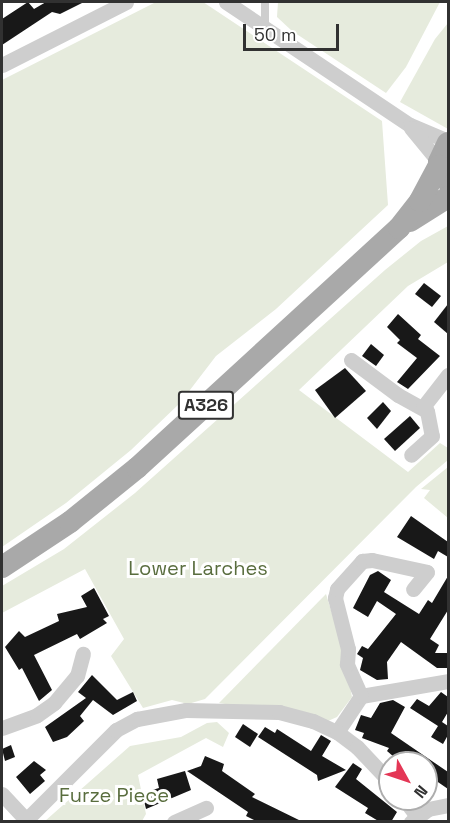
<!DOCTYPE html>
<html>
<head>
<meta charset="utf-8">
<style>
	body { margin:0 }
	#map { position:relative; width:450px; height:823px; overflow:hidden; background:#fff; font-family:"Space Grotesk",sans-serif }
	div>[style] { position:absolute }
	.green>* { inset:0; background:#e6ebdd }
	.building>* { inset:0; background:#181818 }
	.lane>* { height:8px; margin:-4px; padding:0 4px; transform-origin:4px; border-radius:4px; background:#cecece }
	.street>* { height:15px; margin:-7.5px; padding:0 7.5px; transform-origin:7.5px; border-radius:7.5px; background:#cecece }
	.primary>* { height:22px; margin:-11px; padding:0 11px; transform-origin:11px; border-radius:11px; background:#a9a9a9 }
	span { translate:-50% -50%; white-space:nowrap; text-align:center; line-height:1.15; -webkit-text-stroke:6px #fff; paint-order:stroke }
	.shield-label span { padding:2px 4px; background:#fff; border:2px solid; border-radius:4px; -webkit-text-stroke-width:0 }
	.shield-label { font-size:18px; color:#313131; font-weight:700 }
	.park-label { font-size:20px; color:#596d3e }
	.frame { position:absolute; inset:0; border:3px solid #313131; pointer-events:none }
	.north { position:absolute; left:378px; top:751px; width:60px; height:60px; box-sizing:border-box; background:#fff; border:2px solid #adadad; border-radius:50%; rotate:130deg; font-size:16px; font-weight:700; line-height:24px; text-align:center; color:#313131 }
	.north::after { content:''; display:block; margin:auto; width:21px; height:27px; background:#e43756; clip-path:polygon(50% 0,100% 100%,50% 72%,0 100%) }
	.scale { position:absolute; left:243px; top:24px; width:96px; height:27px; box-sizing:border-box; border:3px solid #313131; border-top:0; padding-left:8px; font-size:18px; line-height:21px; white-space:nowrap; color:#313131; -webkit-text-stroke:4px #fff; paint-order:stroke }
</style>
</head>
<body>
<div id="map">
	<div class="green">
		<div style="clip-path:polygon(156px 2px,203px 2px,382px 121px,388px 205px,276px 309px,216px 356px,180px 403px,131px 450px,66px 503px,2px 547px,2px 80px)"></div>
		<div style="clip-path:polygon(278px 2px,440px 2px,406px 67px,386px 93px,292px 31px,277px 17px)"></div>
		<div style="clip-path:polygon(448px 23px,448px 129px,400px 102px,435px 39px)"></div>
		<div style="clip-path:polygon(448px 226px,448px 262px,408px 286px,299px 390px,408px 472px,440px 443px,448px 448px,448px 460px,416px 487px,205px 699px,188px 704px,172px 700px,143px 708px,111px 656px,124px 639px,85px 569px,2px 613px,2px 586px,64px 549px,135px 493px,385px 270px,421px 241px)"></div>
		<div style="clip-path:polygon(448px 467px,448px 518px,424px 498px,430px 490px,421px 489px)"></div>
		<div style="clip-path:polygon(326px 594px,343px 649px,352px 697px,337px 717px,328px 721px,219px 703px)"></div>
		<div style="clip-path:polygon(217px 722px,229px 733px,223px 747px,206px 738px,138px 775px,146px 814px,142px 821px,45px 821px,130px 746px,181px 737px,207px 723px)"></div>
	</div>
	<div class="building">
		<div style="clip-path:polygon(28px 2px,34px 9px,46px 2px,84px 2px,60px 14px,52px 12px,2px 45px,2px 19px)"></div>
		<div style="clip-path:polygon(424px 283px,441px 296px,432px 307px,415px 294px)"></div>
		<div style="clip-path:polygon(448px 304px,448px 334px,434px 322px)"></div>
		<div style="clip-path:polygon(398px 314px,421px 335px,418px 339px,440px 356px,408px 389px,397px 382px,417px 358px,397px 343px,400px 340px,387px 327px)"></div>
		<div style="clip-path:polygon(371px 344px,384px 355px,376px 366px,362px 356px)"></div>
		<div style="clip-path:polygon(345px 368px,366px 391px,335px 418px,315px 390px)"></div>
		<div style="clip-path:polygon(383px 402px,391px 411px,377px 429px,367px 418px)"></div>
		<div style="clip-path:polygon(410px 416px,420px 428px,395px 451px,384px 439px)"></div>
		<div style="clip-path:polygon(411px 516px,448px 542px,448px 557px,438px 551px,434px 559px,397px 537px)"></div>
		<div style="clip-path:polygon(378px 571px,391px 580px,384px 592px,419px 614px,428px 600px,432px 603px,448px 576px,448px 610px,430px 639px,439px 645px,435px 653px,448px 653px,448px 668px,437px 668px,401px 642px,387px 662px,388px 679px,377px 680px,360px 670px,363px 658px,357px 654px,362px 646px,368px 649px,396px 614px,377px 601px,368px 617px,353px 608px,370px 575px)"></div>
		<div style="clip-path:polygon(94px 588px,109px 616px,103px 619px,107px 623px,80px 639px,77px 634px,34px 655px,52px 690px,39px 701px,22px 668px,19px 670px,5px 647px,19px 631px,25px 637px,59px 621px,57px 614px,87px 607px,81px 596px)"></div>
		<div style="clip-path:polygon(92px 675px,117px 700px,133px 692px,137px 701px,113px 715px,93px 700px,80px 716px,84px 721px,67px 737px,53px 742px,45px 727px,86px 698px,78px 692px)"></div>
		<div style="clip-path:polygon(441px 692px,448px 697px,448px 712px,442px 722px,448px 726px,448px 735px,443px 744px,431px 737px,438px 726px,410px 708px,417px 699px,429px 706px)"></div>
		<div style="clip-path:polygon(393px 700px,405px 707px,391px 733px,448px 772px,448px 789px,435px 780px,426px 795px,426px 763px,401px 763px,387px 751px,389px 748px,362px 738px,364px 733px,355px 730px,361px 715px,371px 718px,380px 703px)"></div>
		<div style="clip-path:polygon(243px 724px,258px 734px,250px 747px,235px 737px)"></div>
		<div style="clip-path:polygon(265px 727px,275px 733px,277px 729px,311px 751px,321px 735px,331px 741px,322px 756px,346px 770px,318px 781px,317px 775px,258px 737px)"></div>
		<div style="clip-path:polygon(11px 745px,15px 757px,5px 761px,2px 749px)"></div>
		<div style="clip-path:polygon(205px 756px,224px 764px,222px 771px,255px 794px,252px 797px,303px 822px,258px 822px,246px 816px,248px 812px,187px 771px,201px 766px)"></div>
		<div style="clip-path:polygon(34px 761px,46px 770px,40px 775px,45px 781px,30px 794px,16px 777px)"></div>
		<div style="clip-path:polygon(353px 763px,362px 769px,356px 779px,397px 812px,391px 822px,380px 822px,365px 813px,368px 808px,335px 787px)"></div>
		<div style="clip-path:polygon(185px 771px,191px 790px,146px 809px,142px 793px,159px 788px,157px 779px)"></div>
	</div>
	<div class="lane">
		<div style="left:265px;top:28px;width:26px;rotate:-90deg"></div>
	</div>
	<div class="street">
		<div style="left:226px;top:2px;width:221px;rotate:33.8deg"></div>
		<div style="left:410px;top:125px;width:41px;rotate:22.8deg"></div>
		<div style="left:2px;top:65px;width:139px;rotate:-26.9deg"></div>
		<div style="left:411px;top:128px;width:44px;rotate:50.5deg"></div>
		<div style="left:351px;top:360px;width:59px;rotate:36.7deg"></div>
		<div style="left:398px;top:395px;width:33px;rotate:29deg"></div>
		<div style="left:427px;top:411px;width:25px;rotate:79deg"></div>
		<div style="left:432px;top:436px;width:28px;rotate:138deg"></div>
		<div style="left:423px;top:407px;width:41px;rotate:-52deg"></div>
		<div style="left:361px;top:696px;width:88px;rotate:-9.8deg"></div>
		<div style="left:2px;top:728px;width:37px;rotate:-20deg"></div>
		<div style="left:37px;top:715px;width:21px;rotate:-35deg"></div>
		<div style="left:54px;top:703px;width:35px;rotate:-50deg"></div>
		<div style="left:77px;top:676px;width:23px;rotate:-75deg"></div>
		<div style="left:337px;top:732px;width:43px;rotate:-56.3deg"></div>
		<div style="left:361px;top:696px;width:35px;rotate:-114deg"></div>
		<div style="left:347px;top:664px;width:15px;rotate:-86deg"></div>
		<div style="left:348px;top:649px;width:53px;rotate:-104.3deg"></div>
		<div style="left:335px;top:598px;width:9px;rotate:-77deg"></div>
		<div style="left:337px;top:589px;width:38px;rotate:-48deg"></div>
		<div style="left:362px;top:561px;width:10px;rotate:-6deg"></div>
		<div style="left:372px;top:560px;width:56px;rotate:12.3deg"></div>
		<div style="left:427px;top:572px;width:22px;rotate:129deg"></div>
		<div style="left:2px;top:794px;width:35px;rotate:47deg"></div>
		<div style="left:404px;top:799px;width:21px;rotate:53deg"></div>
		<div style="left:24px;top:822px;width:130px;rotate:-45deg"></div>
		<div style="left:116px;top:730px;width:24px;rotate:-28deg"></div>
		<div style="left:137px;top:719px;width:50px;rotate:-10.4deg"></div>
		<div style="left:186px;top:710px;width:93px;rotate:1.2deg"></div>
		<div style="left:279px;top:712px;width:35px;rotate:15deg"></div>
		<div style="left:313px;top:721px;width:26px;rotate:25deg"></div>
		<div style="left:337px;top:732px;width:25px;rotate:37deg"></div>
		<div style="left:357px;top:747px;width:48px;rotate:46.7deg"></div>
		<div style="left:174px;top:822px;width:35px;rotate:-24deg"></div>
		<div style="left:411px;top:822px;width:21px;rotate:-37deg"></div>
		<div style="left:428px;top:809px;width:20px;rotate:-11deg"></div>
	</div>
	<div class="primary">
		<div style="left:445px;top:179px;width:18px;rotate:-109deg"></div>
		<div style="left:439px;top:162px;width:21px;rotate:-65deg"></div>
		<div style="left:410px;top:221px;width:45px;rotate:-32.3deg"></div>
		<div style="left:2px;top:567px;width:82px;rotate:-33.5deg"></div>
		<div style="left:70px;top:522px;width:86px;rotate:-38.9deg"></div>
		<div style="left:137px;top:468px;width:355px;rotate:-42.5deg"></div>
		<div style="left:399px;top:228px;width:34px;rotate:-52deg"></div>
		<div style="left:420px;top:201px;width:40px;rotate:-62deg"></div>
	</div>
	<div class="shield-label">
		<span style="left:206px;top:405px">A326</span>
	</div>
	<div class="park-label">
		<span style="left:198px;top:568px">Lower Larches</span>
		<span style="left:114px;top:795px">Furze Piece</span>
	</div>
	<div class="frame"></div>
	<div class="north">N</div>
	<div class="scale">50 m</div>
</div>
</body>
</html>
